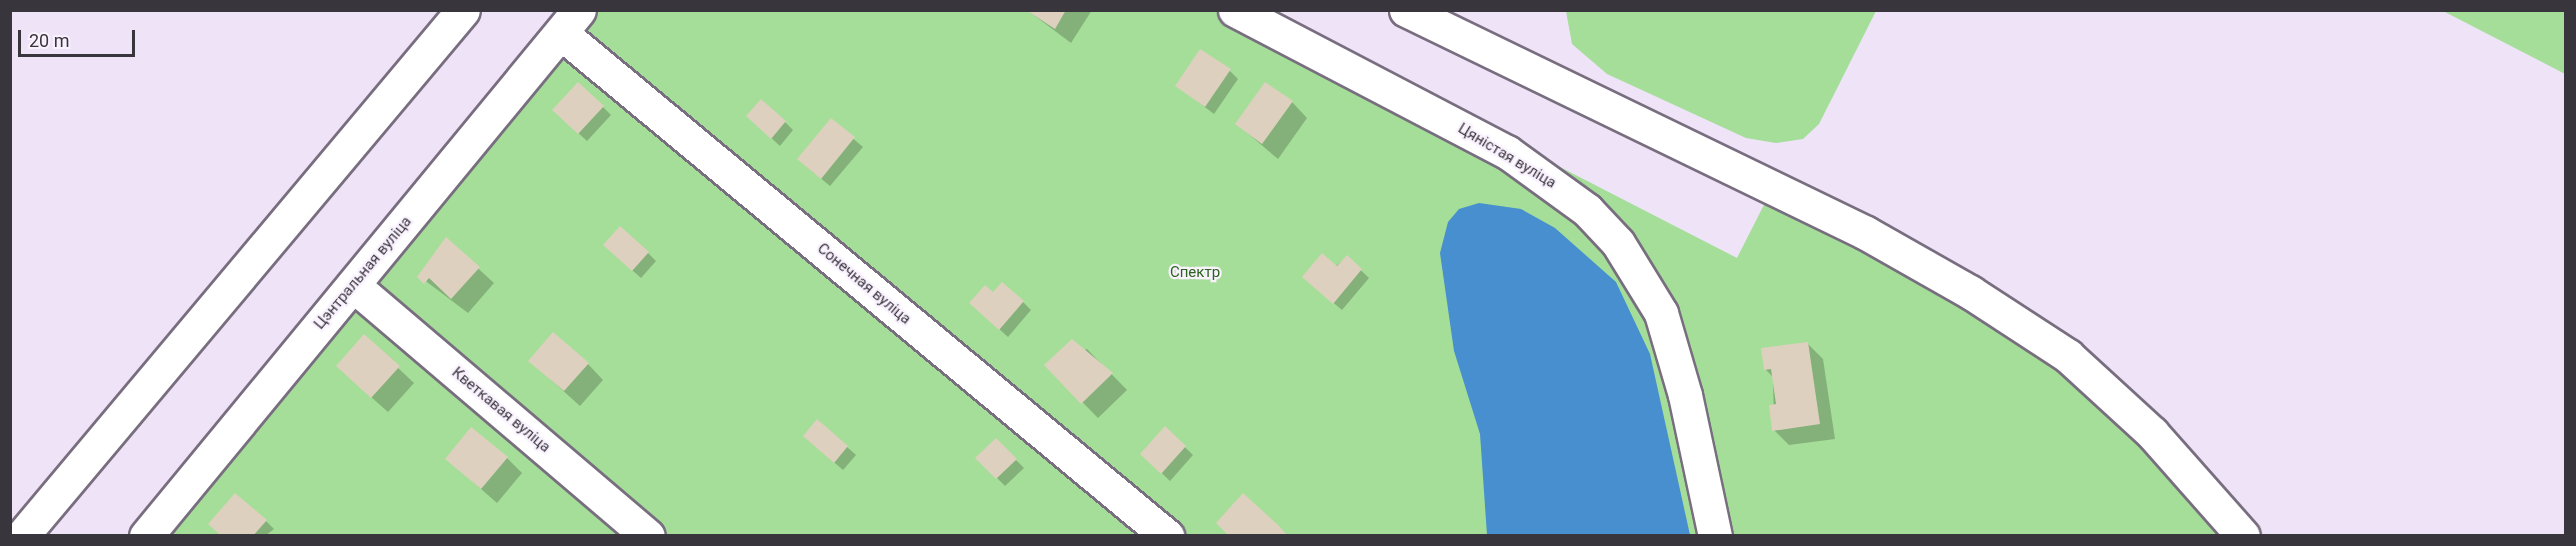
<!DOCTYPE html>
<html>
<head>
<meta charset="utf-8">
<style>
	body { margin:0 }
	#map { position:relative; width:2576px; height:546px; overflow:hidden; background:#eee3f7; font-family:Roboto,sans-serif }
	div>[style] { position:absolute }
	.green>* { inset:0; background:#a4de98 }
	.water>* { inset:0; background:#478fce }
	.shadow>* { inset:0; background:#0003 }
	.building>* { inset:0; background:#ded0be }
	.roads { filter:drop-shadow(2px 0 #786e7f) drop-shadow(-2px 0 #786e7f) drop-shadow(0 2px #786e7f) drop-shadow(0 -2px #786e7f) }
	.street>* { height:33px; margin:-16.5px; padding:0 16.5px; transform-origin:16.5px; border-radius:16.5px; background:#fff }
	span { translate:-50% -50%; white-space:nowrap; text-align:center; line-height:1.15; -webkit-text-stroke:4.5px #f9f2fe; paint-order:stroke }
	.street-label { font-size:15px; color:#39353d }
	.park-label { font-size:15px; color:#2a641d }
	.frame { position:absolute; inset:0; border:12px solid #39353d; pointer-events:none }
	.scale { position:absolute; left:18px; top:30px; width:117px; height:27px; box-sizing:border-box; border:3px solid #39353d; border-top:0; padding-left:8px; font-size:18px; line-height:21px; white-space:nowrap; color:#39353d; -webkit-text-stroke:4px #f9f2fe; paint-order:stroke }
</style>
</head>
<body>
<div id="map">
	<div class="green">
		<div style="clip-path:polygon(579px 10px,1257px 11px,1737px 258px,1772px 189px,2068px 356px,2243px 536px,146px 536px)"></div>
		<div style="clip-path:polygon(1566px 11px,1566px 10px,1876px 11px,1819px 124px,1803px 139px,1776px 143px,1746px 138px,1607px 74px,1572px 44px)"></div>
		<div style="clip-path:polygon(2443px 11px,2565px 11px,2565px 74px)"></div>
	</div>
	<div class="water">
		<div style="clip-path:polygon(1479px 203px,1521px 209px,1555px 228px,1616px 282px,1650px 354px,1690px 535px,1487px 535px,1480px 434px,1454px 351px,1440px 253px,1448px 222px,1459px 209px)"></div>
	</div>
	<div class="shadow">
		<div style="clip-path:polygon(1027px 10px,1092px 10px,1071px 43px)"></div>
		<div style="clip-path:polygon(1230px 71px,1238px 79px,1214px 114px,1177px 86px)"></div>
		<div style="clip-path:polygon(1292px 102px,1307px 118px,1278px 159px,1237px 124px)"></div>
		<div style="clip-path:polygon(603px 107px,611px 115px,587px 141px,562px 118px)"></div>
		<div style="clip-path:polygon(831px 120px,863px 147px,830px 186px,807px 167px)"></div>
		<div style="clip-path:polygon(785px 122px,793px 130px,780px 146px,756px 124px)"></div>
		<div style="clip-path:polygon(446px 239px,494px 283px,468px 313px,419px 276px)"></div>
		<div style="clip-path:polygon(613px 253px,648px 253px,656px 261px,641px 278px)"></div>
		<div style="clip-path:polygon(1347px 257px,1369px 278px,1342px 310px,1312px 285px)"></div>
		<div style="clip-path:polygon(994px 294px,1023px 302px,1031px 310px,1008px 337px,979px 311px)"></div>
		<div style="clip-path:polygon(364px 336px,414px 383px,388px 412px,353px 381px)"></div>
		<div style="clip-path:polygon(1808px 344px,1823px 359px,1835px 439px,1789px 445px,1774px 430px,1773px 377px,1765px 369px)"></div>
		<div style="clip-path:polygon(1087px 349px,1127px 390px,1098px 418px,1047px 366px)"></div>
		<div style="clip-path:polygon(530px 361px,588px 364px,603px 380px,580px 406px)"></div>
		<div style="clip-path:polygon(818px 421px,856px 455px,843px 470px,813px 444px)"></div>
		<div style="clip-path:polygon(1165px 428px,1193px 455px,1170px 481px,1142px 454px)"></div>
		<div style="clip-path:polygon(996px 440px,1024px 468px,1005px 486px,977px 458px)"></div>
		<div style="clip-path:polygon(507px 458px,522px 473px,497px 503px,447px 459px)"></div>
		<div style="clip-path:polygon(266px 521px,274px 529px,265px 536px,222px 536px)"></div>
	</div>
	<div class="building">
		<div style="clip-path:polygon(1026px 10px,1066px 10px,1055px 29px)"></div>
		<div style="clip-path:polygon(1200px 49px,1231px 69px,1205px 107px,1175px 86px)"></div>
		<div style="clip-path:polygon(578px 82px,604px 106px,578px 134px,552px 110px)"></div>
		<div style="clip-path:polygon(1265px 82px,1293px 101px,1262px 144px,1235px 124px)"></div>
		<div style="clip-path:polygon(761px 99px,786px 121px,771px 139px,746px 116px)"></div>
		<div style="clip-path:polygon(831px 118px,855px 137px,821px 179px,797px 159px)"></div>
		<div style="clip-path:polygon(620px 226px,649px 252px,632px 271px,603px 245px)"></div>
		<div style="clip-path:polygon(446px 237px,480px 267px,451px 299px,429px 278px,424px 284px,417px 277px)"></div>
		<div style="clip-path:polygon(1322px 253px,1337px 266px,1347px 255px,1362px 269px,1333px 304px,1302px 277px)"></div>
		<div style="clip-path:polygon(1002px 282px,1024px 301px,999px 330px,969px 303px,985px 285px,993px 292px)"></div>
		<div style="clip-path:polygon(553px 332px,589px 363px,564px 391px,528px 361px)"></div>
		<div style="clip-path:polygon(364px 334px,400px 366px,371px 398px,336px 366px)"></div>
		<div style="clip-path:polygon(1072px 339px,1113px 373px,1081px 404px,1044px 365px)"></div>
		<div style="clip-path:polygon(1808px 342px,1820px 424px,1772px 431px,1769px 405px,1776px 404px,1771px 369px,1764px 370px,1761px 348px)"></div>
		<div style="clip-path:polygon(817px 419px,848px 446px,834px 463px,803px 436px)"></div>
		<div style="clip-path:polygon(1165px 426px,1186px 446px,1161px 474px,1140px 454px)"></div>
		<div style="clip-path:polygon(471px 427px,508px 457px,481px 489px,445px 459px)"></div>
		<div style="clip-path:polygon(996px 438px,1017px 459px,996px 479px,975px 458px)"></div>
		<div style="clip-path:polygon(235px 493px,267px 520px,253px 536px,221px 536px,208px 524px)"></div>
		<div style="clip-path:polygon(1243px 493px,1278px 525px,1288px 536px,1229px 536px,1216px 523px)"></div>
	</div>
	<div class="roads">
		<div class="street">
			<div style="left:1235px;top:10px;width:307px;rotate:27.6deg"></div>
			<div style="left:1507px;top:152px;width:99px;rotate:35.9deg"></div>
			<div style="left:1587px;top:210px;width:45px;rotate:46.8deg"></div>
			<div style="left:1618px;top:243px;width:82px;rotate:58.4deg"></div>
			<div style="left:1661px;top:313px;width:85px;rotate:73.7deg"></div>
			<div style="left:1685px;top:395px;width:144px;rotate:78deg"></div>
			<div style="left:1406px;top:10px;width:511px;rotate:25.86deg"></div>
			<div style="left:1866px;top:233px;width:120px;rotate:29.6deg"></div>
			<div style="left:1970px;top:292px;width:117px;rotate:33.1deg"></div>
			<div style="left:2068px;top:356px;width:114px;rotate:42.5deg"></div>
			<div style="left:2152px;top:433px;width:137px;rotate:48.5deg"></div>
			<div style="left:561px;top:33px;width:788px;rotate:39.69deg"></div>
			<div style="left:353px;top:285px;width:387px;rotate:40.4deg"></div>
			<div style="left:22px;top:536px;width:686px;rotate:-50.02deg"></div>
			<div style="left:146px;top:536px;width:681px;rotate:-50.54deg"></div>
		</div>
	</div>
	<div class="street-label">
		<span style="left:1507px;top:156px;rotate:31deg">Цяністая вуліца</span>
		<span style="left:363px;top:273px;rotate:-50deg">Цэнтральная вуліца</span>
		<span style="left:864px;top:284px;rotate:40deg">Сонечная вуліца</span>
		<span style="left:501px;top:410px;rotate:40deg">Кветкавая вуліца</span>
	</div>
	<div class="park-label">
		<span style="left:1195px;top:273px">Спектр</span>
	</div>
	<div class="frame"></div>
	<div class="scale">20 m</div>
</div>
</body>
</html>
